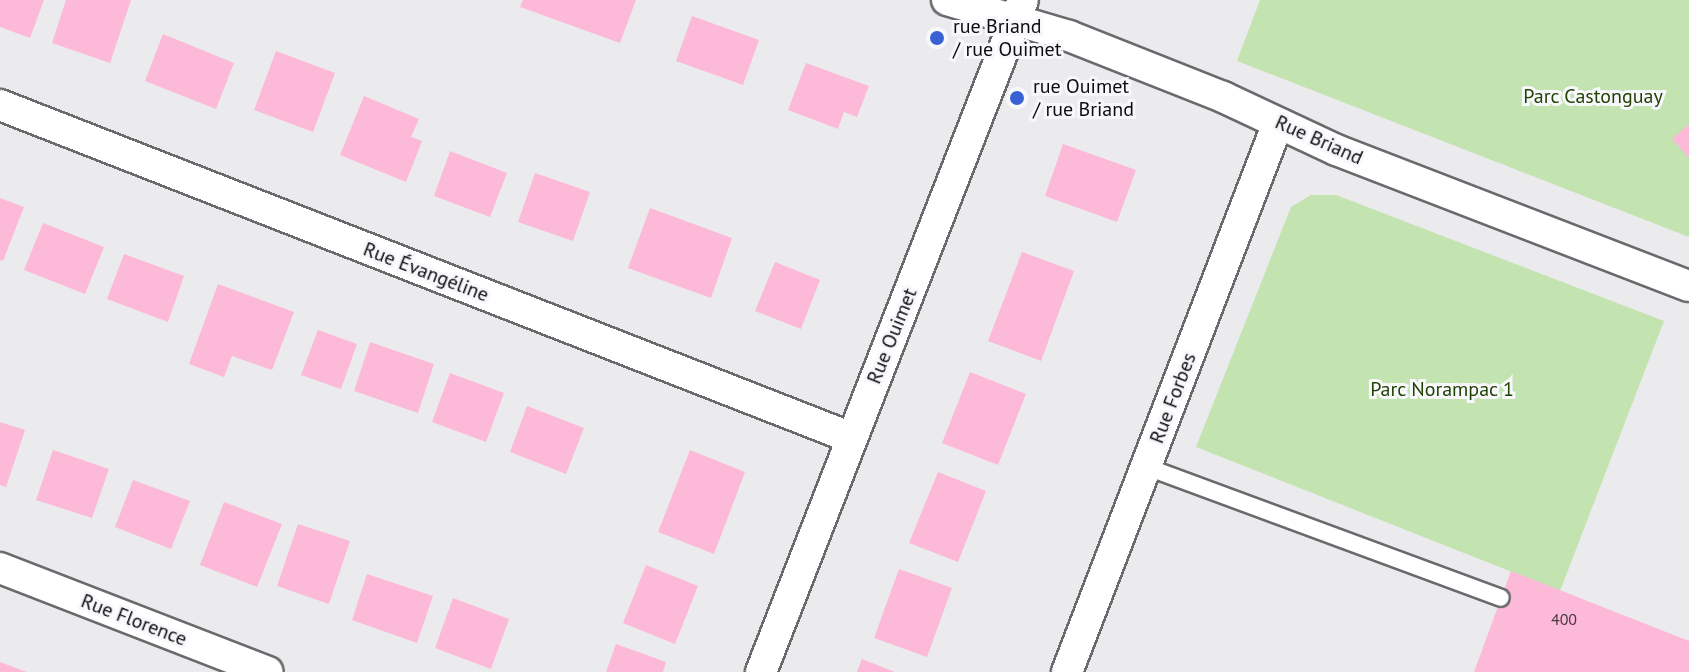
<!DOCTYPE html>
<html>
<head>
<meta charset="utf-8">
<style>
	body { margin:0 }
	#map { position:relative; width:1689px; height:672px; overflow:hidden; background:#ebebee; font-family:"PT Sans",sans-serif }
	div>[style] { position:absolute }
	.green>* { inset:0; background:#c3e3b0 }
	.building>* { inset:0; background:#fdb9d8 }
	.roads { filter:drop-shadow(2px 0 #6a6a6d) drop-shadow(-2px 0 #6a6a6d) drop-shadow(0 2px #6a6a6d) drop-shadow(0 -2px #6a6a6d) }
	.lane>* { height:16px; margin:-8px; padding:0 8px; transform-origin:8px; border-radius:8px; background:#fff }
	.street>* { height:30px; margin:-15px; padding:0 15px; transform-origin:15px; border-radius:15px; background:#fff }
	.dots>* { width:22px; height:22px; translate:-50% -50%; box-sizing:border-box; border:4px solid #f8f8fc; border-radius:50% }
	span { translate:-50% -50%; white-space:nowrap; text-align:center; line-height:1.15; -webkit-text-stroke:6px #f8f8fc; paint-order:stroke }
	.number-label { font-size:16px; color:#483640 }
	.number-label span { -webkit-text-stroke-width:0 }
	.poi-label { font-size:20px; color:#0c0b0d }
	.left { translate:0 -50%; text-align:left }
	.park-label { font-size:20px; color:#214102 }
	.street-label { font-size:20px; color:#0c0b0d }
</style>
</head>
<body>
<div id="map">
	<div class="green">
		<div style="clip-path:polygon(1260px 0,1689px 0,1689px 237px,1237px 61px)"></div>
		<div style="clip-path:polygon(1311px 195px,1336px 195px,1664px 321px,1560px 591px,1196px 447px,1291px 207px)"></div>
	</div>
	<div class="building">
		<div style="clip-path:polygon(0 0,44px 0,30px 38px,0 27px)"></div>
		<div style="clip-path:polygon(66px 0,131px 0,110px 63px,52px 43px)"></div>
		<div style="clip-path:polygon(523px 0,636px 0,620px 43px,520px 7px)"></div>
		<div style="clip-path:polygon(692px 16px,759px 40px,743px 85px,676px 61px)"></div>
		<div style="clip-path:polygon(163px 34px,234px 63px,216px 109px,145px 81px)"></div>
		<div style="clip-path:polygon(276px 51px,335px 73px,313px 132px,254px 110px)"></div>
		<div style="clip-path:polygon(806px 63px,869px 86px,857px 117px,844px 112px,838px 129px,788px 110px)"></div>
		<div style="clip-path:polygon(364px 96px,419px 119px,411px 137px,422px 141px,406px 182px,340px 155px)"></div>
		<div style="clip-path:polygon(1689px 124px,1689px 158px,1672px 139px)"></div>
		<div style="clip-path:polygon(1063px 144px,1136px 170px,1117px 222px,1045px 196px)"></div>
		<div style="clip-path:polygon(450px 151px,507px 173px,490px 217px,434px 196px)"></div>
		<div style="clip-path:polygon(535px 173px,590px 192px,573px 241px,518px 222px)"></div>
		<div style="clip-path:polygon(0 198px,24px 207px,3px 261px,0 260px)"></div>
		<div style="clip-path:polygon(650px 208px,732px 238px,711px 298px,628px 268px)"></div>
		<div style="clip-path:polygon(43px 223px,104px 247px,85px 294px,24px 270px)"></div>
		<div style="clip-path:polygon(1022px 252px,1074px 271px,1041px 361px,988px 341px)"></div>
		<div style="clip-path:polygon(124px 254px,184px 276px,168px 322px,107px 299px)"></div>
		<div style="clip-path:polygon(775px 262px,820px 280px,801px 329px,755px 311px)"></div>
		<div style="clip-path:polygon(218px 284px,294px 312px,272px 370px,232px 356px,224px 377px,189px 364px)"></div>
		<div style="clip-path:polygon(318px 330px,357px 344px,341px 389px,301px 375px)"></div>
		<div style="clip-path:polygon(370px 342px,434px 364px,418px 413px,354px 391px)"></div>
		<div style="clip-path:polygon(970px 372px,1026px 394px,998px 465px,942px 443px)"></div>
		<div style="clip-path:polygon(450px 373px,504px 393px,486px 442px,432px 422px)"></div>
		<div style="clip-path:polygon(527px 406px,584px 428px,566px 474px,510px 452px)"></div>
		<div style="clip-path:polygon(0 422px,25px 430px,6px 487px,0 485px)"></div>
		<div style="clip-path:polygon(53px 450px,109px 469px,92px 518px,36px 500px)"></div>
		<div style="clip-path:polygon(690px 450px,745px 472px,714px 554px,658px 532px)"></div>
		<div style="clip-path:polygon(938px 472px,986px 491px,958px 562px,909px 543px)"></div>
		<div style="clip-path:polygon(133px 480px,190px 501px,171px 549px,115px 527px)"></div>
		<div style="clip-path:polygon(224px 502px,282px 524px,257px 587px,200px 565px)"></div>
		<div style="clip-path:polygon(298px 524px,350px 541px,329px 604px,277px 586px)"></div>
		<div style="clip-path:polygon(646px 565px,698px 586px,675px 644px,623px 623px)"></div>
		<div style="clip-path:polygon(899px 569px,952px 588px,927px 657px,874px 638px)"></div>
		<div style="clip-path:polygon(1511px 571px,1689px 641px,1689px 672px,1474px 672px)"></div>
		<div style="clip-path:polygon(367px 574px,433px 596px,417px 643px,352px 620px)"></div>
		<div style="clip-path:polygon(453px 598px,509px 619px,491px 669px,435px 648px)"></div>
		<div style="clip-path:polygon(616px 644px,666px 662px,663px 672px,606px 672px)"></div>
		<div style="clip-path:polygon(862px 659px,895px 672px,857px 672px)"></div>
		<div style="clip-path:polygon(0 662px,27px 672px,0 672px)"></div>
	</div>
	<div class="roads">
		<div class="lane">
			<div style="left:1147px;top:467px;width:377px;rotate:20.3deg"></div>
		</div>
		<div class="street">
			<div style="left:947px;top:0;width:127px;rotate:16.4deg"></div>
			<div style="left:1069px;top:36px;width:166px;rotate:21.6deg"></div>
			<div style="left:1223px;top:97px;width:125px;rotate:25.1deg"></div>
			<div style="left:1336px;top:150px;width:378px;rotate:21.1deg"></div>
			<div style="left:0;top:105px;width:915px;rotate:21.35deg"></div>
			<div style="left:0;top:568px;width:287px;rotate:21.2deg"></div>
			<div style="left:761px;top:672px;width:721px;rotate:-68.7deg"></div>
			<div style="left:1067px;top:672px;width:588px;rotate:-68.98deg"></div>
		</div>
	</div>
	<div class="dots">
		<div style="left:937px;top:38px;background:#3862d2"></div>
		<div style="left:1017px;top:98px;background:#3862d2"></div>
	</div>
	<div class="number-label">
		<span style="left:1564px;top:619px">400</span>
	</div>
	<div class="poi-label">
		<span class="left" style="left:953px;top:38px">rue Briand<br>/ rue Ouimet</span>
		<span class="left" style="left:1033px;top:98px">rue Ouimet<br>/ rue Briand</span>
	</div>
	<div class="park-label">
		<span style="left:1593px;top:96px">Parc Castonguay</span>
		<span style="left:1442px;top:389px">Parc Norampac 1</span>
	</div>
	<div class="street-label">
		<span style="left:1319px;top:140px;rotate:24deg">Rue Briand</span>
		<span style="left:426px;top:272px;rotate:21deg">Rue Évangéline</span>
		<span style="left:892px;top:336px;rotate:-68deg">Rue Ouimet</span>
		<span style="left:1173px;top:398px;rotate:-69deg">Rue Forbes</span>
		<span style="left:134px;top:620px;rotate:21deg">Rue Florence</span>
	</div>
</div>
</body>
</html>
